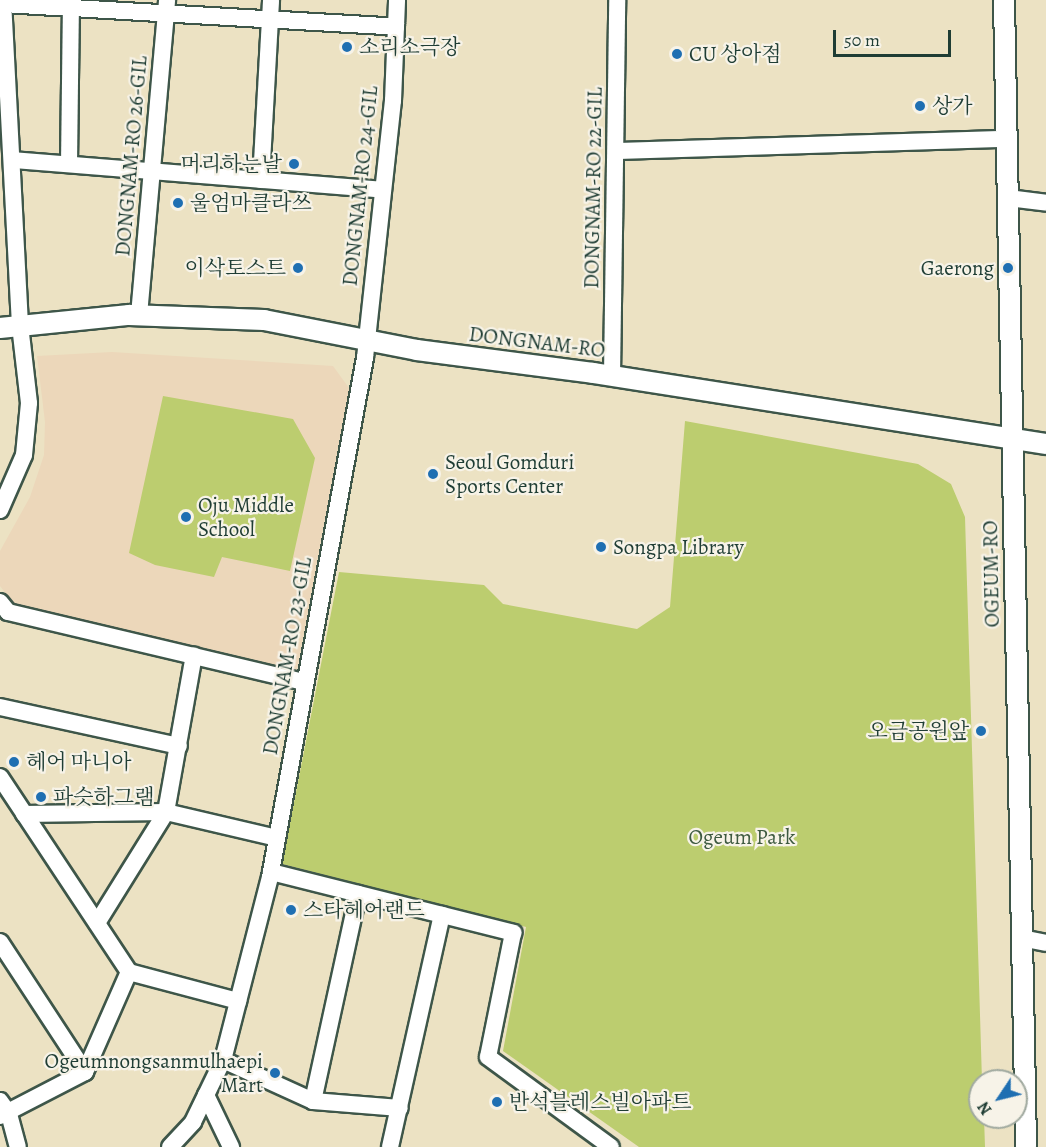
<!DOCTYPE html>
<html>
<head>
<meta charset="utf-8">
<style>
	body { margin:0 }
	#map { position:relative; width:1046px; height:1147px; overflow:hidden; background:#ece2c3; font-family:Alegreya,"Noto Serif KR",serif }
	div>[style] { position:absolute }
	.built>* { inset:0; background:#ecd7ba }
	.green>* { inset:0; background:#bccd6f }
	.roads { filter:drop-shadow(2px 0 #3e5649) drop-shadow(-2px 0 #3e5649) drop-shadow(0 2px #3e5649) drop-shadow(0 -2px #3e5649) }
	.minor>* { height:16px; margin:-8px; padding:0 8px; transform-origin:8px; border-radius:8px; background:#fff }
	.major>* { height:20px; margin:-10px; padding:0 10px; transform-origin:10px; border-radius:10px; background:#fff }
	.dots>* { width:16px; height:16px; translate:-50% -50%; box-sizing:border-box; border:3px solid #f7f3e8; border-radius:50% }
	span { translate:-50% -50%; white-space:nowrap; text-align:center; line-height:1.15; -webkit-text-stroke:4.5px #f7f3e8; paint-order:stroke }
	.poi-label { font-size:21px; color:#1f3d34 }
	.left { translate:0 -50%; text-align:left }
	.right { translate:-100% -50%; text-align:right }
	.street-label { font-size:21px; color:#1f3d34 }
	.park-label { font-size:21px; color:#3e5a40 }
	.north { position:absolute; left:968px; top:1069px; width:60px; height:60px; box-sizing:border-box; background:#f7f3e8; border:2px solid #a1aaa0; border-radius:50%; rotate:235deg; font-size:16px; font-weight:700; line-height:24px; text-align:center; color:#1f3d34 }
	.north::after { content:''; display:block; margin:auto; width:21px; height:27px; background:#1f6fb2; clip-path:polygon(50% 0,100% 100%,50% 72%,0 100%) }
	.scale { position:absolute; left:833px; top:30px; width:118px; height:27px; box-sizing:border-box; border:3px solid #1f3d34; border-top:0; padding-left:8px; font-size:18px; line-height:21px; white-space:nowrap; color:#1f3d34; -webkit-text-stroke:4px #f7f3e8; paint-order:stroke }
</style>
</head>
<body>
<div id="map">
	<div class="built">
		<div style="clip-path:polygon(112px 352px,333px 366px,349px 388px,297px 670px,13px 603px,0 586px,0 551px,30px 497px,44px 455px,45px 422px,37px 356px)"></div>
	</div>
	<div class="green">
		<div style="clip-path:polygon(163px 396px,293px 419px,315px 458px,290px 571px,222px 557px,214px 577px,155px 565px,129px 553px)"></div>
		<div style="clip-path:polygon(685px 421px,918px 464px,951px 484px,965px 517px,982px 1081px,980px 1117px,984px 1117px,985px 1147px,639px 1147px,503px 1051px,526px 927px,282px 864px,339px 572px,484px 585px,503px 604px,637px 629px,670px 607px)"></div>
	</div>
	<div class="roads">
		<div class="minor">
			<div style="left:3px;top:4px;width:394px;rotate:3.3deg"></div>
			<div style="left:618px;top:151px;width:389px;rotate:-1.8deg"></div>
			<div style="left:13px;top:160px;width:371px;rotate:4.6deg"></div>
			<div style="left:69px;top:164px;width:164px;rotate:-89.3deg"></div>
			<div style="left:261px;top:180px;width:180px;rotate:-86.8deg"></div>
			<div style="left:1008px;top:198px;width:38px;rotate:7deg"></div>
			<div style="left:139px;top:315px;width:316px;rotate:-84.9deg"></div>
			<div style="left:612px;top:376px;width:376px;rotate:-89.2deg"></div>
			<div style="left:0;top:510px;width:60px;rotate:-66.4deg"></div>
			<div style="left:24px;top:455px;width:52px;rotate:-84.5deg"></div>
			<div style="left:29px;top:403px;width:79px;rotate:-96.6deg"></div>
			<div style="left:20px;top:325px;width:325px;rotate:-93deg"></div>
			<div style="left:0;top:602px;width:13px;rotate:51deg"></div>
			<div style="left:8px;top:612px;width:305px;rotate:13.3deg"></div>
			<div style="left:0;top:707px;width:183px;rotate:12.3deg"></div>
			<div style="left:0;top:777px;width:234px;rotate:56.5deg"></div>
			<div style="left:129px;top:972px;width:113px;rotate:14.9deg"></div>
			<div style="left:24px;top:814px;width:142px;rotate:-0.8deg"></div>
			<div style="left:166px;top:812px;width:114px;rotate:13.2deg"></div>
			<div style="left:271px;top:872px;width:250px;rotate:14.1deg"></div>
			<div style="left:513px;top:933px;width:126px;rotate:101.4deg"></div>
			<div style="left:488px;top:1057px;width:152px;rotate:36.2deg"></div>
			<div style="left:97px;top:923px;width:131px;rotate:-58.1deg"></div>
			<div style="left:166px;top:812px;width:159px;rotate:-79.9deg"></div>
			<div style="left:1021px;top:938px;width:25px;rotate:11deg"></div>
			<div style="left:0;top:942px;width:155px;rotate:56.8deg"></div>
			<div style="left:223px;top:1060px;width:99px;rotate:24.5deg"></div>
			<div style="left:313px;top:1101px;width:87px;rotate:4.6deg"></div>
			<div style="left:206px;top:1095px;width:58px;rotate:64.3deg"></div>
			<div style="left:0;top:1101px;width:16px;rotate:55deg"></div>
			<div style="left:9px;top:1114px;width:34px;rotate:75deg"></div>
			<div style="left:313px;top:1101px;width:212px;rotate:-77.7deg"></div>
			<div style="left:0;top:1116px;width:96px;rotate:-27.4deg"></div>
			<div style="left:85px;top:1072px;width:109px;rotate:-66.3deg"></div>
			<div style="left:170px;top:1147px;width:34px;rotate:-47deg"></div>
			<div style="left:193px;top:1122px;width:69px;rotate:-64.2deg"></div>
			<div style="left:223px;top:1060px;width:189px;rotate:-75.6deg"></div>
			<div style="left:270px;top:877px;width:528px;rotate:-79.63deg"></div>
			<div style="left:365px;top:358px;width:259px;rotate:-83.8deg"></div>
			<div style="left:393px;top:101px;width:101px;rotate:-87.7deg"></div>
			<div style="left:390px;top:1147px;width:238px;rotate:-77.4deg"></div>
		</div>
		<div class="major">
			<div style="left:1004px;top:0;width:1147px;rotate:88.9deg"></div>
			<div style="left:0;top:328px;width:130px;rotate:-5.8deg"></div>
			<div style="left:129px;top:315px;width:135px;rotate:2.1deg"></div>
			<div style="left:264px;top:320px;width:156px;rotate:11.1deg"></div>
			<div style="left:417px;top:350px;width:177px;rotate:7.4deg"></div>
			<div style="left:593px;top:373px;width:459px;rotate:8.9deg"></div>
		</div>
	</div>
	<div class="dots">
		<div style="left:347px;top:47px;background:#1f6fb2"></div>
		<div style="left:677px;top:54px;background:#1f6fb2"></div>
		<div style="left:920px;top:106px;background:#1f6fb2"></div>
		<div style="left:294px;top:164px;background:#1f6fb2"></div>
		<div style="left:178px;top:203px;background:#1f6fb2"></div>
		<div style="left:298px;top:268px;background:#1f6fb2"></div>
		<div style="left:1008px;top:268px;background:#1f6fb2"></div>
		<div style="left:433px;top:474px;background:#1f6fb2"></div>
		<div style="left:186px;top:517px;background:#1f6fb2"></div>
		<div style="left:601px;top:547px;background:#1f6fb2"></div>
		<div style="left:981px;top:731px;background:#1f6fb2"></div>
		<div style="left:14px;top:762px;background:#1f6fb2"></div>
		<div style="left:41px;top:797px;background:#1f6fb2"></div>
		<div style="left:291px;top:910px;background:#1f6fb2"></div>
		<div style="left:275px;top:1073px;background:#1f6fb2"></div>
		<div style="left:497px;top:1102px;background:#1f6fb2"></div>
	</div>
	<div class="poi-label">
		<span class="left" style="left:359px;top:47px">소리소극장</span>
		<span class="left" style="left:689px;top:54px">CU 상아점</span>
		<span class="left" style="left:932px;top:106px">상가</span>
		<span class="right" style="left:282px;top:164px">머리하는날</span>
		<span class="left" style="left:190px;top:203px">울엄마클라쓰</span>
		<span class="right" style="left:286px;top:268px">이삭토스트</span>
		<span class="right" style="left:994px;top:268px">Gaerong</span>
		<span class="left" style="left:445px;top:474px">Seoul Gomduri<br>Sports Center</span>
		<span class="left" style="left:198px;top:517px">Oju Middle<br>School</span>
		<span class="left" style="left:613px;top:547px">Songpa Library</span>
		<span class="right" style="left:969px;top:731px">오금공원앞</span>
		<span class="left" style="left:26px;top:762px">헤어 마니아</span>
		<span class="left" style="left:53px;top:797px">파슷하그램</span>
		<span class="left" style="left:303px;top:910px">스타헤어랜드</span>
		<span class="right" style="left:263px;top:1073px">Ogeumnongsanmulhaepi<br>Mart</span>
		<span class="left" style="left:509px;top:1102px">반석블레스빌아파트</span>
	</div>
	<div class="street-label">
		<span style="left:131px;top:156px;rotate:-85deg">DONGNAM-RO 26-GIL</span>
		<span style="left:360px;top:186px;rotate:-84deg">DONGNAM-RO 24-GIL</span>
		<span style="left:593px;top:188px;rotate:-89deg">DONGNAM-RO 22-GIL</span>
		<span style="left:537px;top:342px;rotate:7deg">DONGNAM-RO</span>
		<span style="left:991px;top:574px;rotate:-91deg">OGEUM-RO</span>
		<span style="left:287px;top:656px;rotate:-80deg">DONGNAM-RO 23-GIL</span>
	</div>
	<div class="park-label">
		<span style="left:742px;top:837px">Ogeum Park</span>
	</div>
	<div class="north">N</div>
	<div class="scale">50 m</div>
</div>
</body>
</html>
